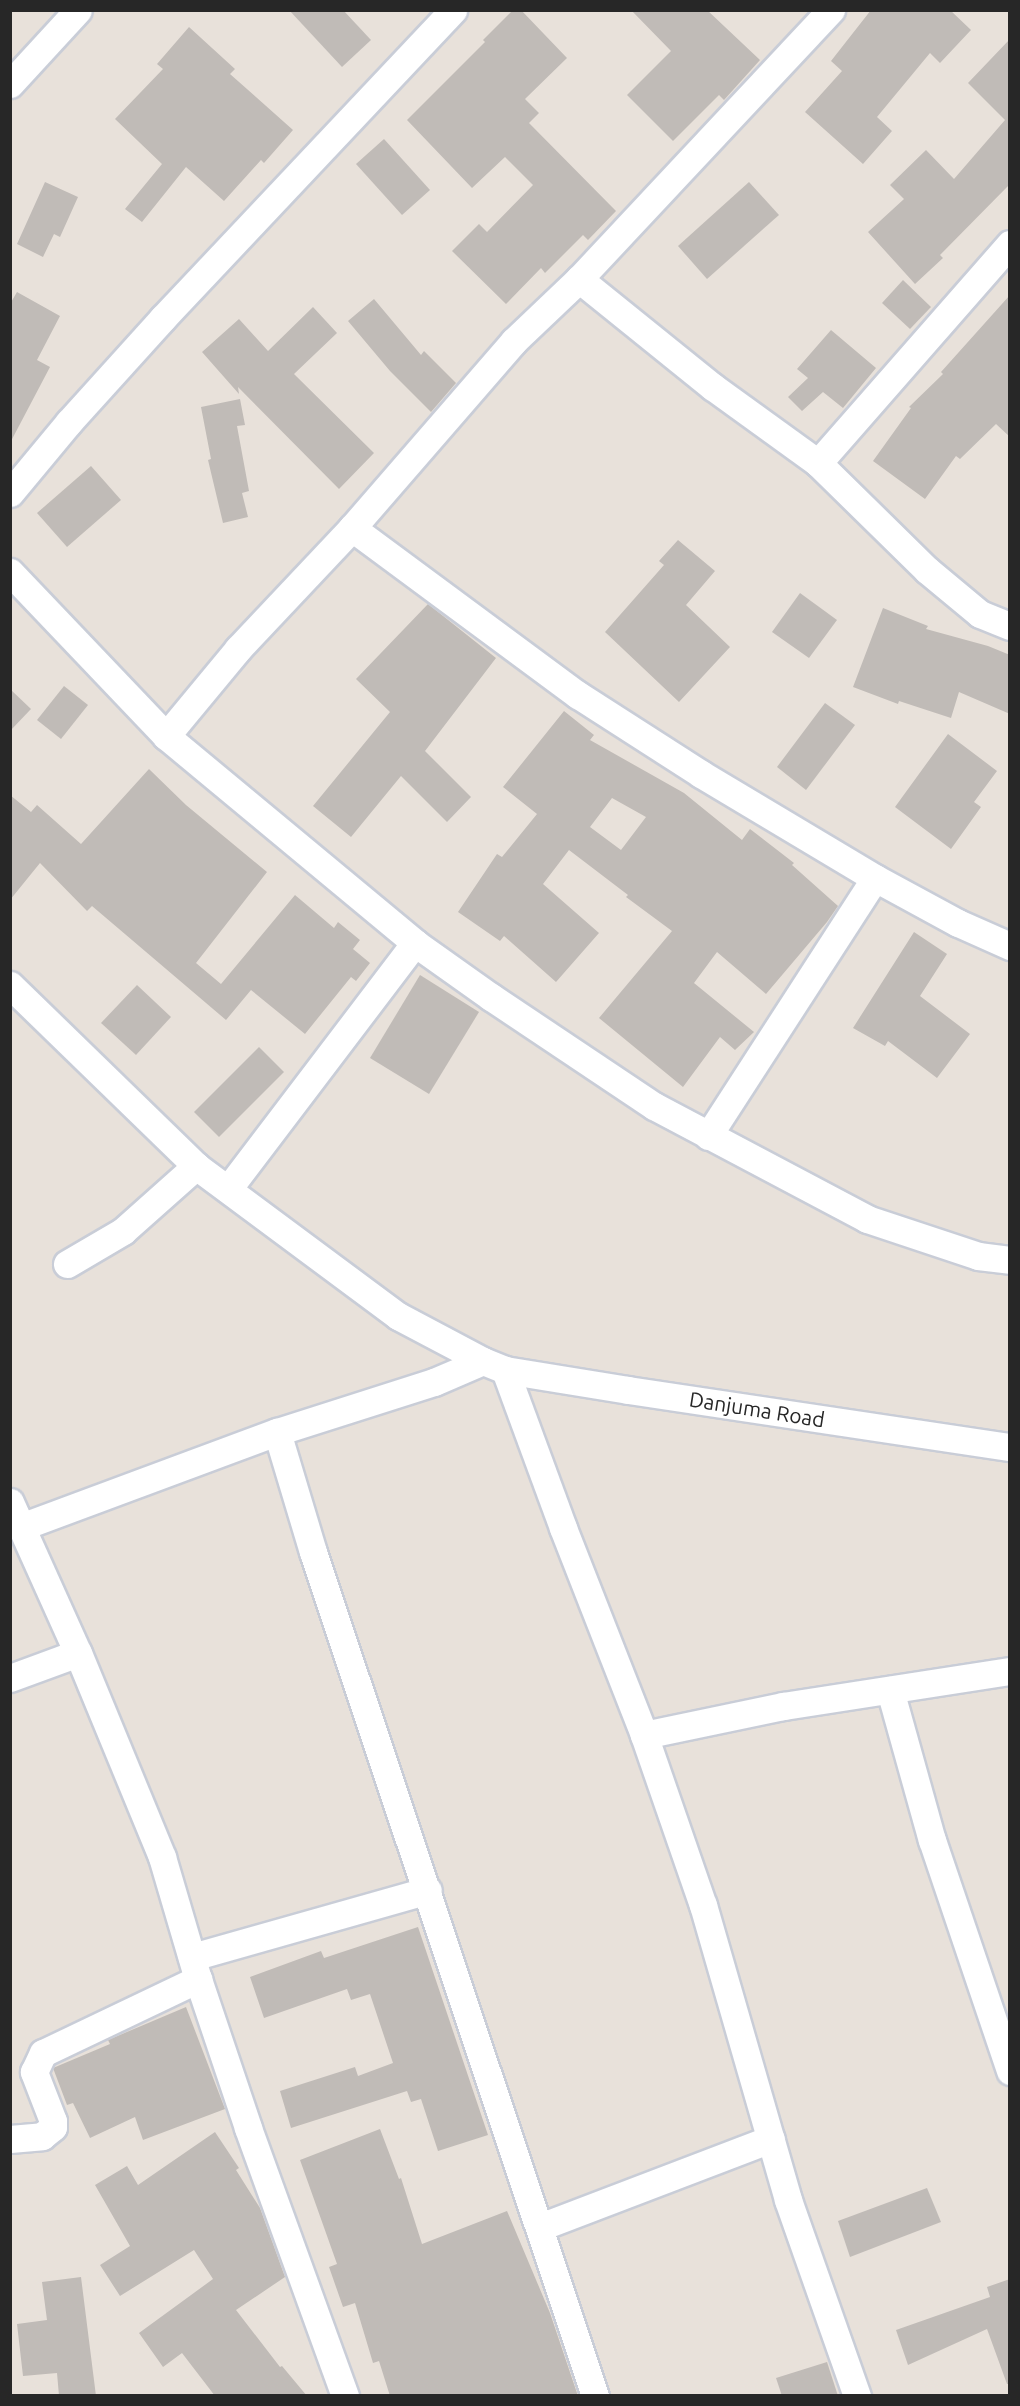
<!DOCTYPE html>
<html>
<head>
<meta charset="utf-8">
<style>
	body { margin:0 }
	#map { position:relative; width:1020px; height:2406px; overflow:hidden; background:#e8e1da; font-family:Ubuntu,sans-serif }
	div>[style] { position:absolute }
	.building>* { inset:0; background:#c0bbb7 }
	.roads { filter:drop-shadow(2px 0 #c9cdd7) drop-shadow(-2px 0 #c9cdd7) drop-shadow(0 2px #c9cdd7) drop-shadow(0 -2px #c9cdd7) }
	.minor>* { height:27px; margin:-13.5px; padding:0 13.5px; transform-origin:13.5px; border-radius:13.5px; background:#fff }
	span { translate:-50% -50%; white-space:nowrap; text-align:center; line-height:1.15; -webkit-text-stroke:4.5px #fff; paint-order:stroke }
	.street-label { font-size:21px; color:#272727 }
	.frame { position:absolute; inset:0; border:12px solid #272727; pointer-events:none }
</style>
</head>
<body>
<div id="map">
	<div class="building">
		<div style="clip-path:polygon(289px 10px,343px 10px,371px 40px,342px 67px)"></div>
		<div style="clip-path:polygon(513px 10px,521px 10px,567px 58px,525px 99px,539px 113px,529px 123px,616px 211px,588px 240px,583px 235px,545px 273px,541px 268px,506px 304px,452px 251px,479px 224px,487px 232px,533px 185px,505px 157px,472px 188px,407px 120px,485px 42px,483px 40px)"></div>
		<div style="clip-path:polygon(631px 10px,707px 10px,760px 60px,724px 100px,719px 95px,673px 141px,627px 95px,671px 51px)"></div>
		<div style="clip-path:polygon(871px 10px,950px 10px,971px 30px,940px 63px,930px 53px,877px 117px,892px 131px,863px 164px,805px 112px,842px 71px,831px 61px)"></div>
		<div style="clip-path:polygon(189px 27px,235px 69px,230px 74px,293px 130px,264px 163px,261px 160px,224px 201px,186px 167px,142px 222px,125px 209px,162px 164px,115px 119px,163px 69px,157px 64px)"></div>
		<div style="clip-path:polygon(1010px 39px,1010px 184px,940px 255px,943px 258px,915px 284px,868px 232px,904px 199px,890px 185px,926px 150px,954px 179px,1005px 120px,968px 83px)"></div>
		<div style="clip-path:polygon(384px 139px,430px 190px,402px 215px,356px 164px)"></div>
		<div style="clip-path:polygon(45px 182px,78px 197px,60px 237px,54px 234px,43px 257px,17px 244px)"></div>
		<div style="clip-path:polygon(749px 182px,779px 215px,707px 279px,678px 246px)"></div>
		<div style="clip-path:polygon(903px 280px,931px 307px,910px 329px,882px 303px)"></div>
		<div style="clip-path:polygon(17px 292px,60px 316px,37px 360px,50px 367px,10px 443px,10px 304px)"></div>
		<div style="clip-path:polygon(1010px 295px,1010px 437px,996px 424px,960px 459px,956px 456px,925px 499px,873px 461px,911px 408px,909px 407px,943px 374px,941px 372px)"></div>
		<div style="clip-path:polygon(374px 299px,421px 355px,424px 351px,456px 383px,431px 412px,390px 371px,348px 321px)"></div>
		<div style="clip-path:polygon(313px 307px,337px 333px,294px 374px,374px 453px,339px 489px,238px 387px,239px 394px,202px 352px,239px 319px,268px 351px)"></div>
		<div style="clip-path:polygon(831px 330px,876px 368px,843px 408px,823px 392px,802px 411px,788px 397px,808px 378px,797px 369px)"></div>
		<div style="clip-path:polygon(240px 399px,245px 425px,237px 426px,249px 491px,242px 493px,248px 517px,223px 523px,208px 460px,211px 459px,201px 407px)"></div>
		<div style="clip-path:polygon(91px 466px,121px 500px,67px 547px,37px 513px)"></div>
		<div style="clip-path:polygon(678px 540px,715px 571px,686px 605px,730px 647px,679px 702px,605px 632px,664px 565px,659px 561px)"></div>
		<div style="clip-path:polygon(800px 593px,837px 620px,809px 658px,772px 632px)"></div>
		<div style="clip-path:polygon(428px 604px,496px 658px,425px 751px,471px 797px,447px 822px,401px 776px,351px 837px,313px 806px,390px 712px,356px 679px)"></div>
		<div style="clip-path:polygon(883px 608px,928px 626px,926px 629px,988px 646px,1010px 655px,1010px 714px,959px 692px,951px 718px,899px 701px,898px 704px,853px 687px)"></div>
		<div style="clip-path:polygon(64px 686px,88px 705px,61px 739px,37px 720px)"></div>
		<div style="clip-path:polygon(10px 689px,31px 709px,10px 731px)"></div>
		<div style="clip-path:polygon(825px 703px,855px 725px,806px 790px,777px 767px)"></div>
		<div style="clip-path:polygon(evenodd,564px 711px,594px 735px,590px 740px,684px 793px,742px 840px,750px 829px,794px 863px,792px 865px,838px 906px,827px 922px,766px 994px,717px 952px,694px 983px,754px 1032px,735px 1050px,720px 1037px,683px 1087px,599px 1018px,672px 931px,626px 897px,628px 895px,569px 850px,543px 884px,599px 933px,556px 982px,504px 936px,500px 941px,458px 912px,497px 854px,502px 857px,537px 814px,503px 787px,564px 711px,612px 798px,646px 817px,621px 850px,590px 827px,612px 798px)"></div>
		<div style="clip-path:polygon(948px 734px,997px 771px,974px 802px,981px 807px,951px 849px,895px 807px)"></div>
		<div style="clip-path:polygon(149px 769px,186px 805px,267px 872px,196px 963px,221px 984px,295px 895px,334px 928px,338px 922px,360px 940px,353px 949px,370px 963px,356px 981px,351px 977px,305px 1034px,251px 990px,226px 1020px,92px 906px,87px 911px,40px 863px,10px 900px,10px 795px,31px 812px,37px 805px,81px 844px)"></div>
		<div style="clip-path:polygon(914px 932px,947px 954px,920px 996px,970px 1034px,937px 1078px,888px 1041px,885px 1046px,853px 1028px)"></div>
		<div style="clip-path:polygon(420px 975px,479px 1012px,429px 1094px,370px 1058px)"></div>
		<div style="clip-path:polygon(137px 985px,171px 1017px,136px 1055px,101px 1023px)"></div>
		<div style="clip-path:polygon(259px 1047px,284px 1072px,219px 1137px,194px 1112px)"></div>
		<div style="clip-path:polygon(418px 1927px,488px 2135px,438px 2151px,421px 2099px,411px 2102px,407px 2091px,291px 2128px,280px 2091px,355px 2067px,358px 2076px,393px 2063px,370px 1994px,351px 2000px,347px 1989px,264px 2018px,250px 1977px,321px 1951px,324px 1958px)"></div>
		<div style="clip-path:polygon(186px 2007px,225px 2109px,143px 2140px,135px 2117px,90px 2138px,73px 2103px,67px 2105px,53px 2068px,110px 2044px,108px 2040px)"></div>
		<div style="clip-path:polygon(380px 2129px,399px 2179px,401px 2178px,422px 2244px,507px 2211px,550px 2313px,578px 2396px,390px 2396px,379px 2361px,373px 2363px,355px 2303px,343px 2307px,329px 2267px,337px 2264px,300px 2160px)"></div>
		<div style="clip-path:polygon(215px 2132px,239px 2168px,236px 2170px,260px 2208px,285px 2277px,236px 2310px,280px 2367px,282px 2366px,307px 2396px,215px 2396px,182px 2353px,163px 2367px,139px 2333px,213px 2279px,194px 2250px,120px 2296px,100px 2265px,130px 2246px,95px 2185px,127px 2166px,138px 2185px)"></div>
		<div style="clip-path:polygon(927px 2188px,941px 2222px,850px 2257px,838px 2221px)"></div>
		<div style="clip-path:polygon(81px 2277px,96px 2396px,59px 2396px,57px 2373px,23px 2376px,17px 2324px,47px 2320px,42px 2282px)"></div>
		<div style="clip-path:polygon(1010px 2279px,1010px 2384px,1007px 2384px,987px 2329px,908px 2365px,896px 2330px,990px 2297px,987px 2287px)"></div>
		<div style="clip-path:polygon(827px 2362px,838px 2396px,782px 2396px,776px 2378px)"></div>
	</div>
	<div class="roads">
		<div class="minor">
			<div style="left:10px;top:84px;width:100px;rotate:-47.4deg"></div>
			<div style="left:579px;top:279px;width:172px;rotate:38.9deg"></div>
			<div style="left:713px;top:387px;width:130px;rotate:35.9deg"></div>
			<div style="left:818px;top:463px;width:153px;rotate:44.5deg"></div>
			<div style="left:927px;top:570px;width:69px;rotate:39.7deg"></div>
			<div style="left:980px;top:614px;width:32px;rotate:22deg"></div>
			<div style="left:818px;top:463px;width:291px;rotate:-48.8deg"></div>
			<div style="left:10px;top:493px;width:92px;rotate:-50.3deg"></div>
			<div style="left:69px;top:422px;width:140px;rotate:-47.9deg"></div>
			<div style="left:163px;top:318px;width:423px;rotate:-46.7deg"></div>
			<div style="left:352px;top:528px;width:281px;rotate:36.5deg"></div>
			<div style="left:578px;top:695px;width:146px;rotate:32.7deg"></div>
			<div style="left:701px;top:774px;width:203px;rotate:30.9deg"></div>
			<div style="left:875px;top:878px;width:94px;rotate:28.5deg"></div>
			<div style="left:958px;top:923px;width:57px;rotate:23.9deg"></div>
			<div style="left:10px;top:572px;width:226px;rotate:46.4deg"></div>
			<div style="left:166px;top:736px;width:324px;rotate:39.7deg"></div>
			<div style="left:415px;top:943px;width:93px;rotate:35.4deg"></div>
			<div style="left:491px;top:997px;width:196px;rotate:33.8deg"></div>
			<div style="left:654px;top:1106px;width:241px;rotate:27.9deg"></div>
			<div style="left:867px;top:1219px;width:117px;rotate:18.4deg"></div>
			<div style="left:978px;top:1256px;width:32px;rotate:7deg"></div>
			<div style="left:166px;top:736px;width:113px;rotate:-50.4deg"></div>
			<div style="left:238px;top:649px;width:166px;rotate:-46.7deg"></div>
			<div style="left:352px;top:528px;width:247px;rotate:-49.1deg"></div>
			<div style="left:514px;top:341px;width:90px;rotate:-43.6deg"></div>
			<div style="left:579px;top:279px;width:369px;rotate:-46.9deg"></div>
			<div style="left:10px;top:985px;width:260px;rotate:44.2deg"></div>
			<div style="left:196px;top:1166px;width:252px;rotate:36.6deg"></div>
			<div style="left:398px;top:1316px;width:96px;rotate:27.9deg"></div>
			<div style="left:483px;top:1361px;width:24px;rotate:22deg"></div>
			<div style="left:505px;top:1370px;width:125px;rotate:9.2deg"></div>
			<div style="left:628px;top:1390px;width:386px;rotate:8.5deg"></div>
			<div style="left:708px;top:1136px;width:307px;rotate:-57.1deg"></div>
			<div style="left:228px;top:1189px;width:309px;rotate:-52.8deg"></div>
			<div style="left:67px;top:1264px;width:65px;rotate:-30.5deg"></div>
			<div style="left:123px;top:1231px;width:98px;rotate:-41.7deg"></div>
			<div style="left:505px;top:1370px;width:168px;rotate:69.8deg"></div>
			<div style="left:563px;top:1528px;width:222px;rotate:68.6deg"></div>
			<div style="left:644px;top:1735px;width:180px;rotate:70.9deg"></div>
			<div style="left:703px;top:1905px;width:307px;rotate:73.9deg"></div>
			<div style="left:788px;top:2200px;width:208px;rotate:70.6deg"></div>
			<div style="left:277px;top:1432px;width:125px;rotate:73.3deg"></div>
			<div style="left:313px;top:1552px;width:890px;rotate:71.52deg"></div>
			<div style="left:10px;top:1502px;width:166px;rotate:65.8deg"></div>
			<div style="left:78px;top:1653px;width:221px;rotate:67.6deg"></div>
			<div style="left:162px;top:1857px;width:127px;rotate:73.6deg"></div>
			<div style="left:198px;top:1979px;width:157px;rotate:71.4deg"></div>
			<div style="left:248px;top:2128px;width:285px;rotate:70.1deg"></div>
			<div style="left:21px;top:1527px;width:273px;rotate:-20.4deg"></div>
			<div style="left:277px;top:1432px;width:165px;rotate:-17.7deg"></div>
			<div style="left:434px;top:1382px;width:53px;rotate:-23.2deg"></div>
			<div style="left:10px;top:1678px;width:72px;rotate:-20.2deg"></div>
			<div style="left:890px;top:1690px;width:156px;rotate:74.4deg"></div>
			<div style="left:932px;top:1840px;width:244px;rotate:71.3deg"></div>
			<div style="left:644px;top:1735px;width:142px;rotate:-11.8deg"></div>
			<div style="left:783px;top:1706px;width:230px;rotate:-8.8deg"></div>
			<div style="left:192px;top:1957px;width:245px;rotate:-15.8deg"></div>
			<div style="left:10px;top:2139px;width:32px;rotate:-5deg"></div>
			<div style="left:42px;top:2136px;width:14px;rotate:-39deg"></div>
			<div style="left:53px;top:2127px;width:6px;rotate:-90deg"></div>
			<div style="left:53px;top:2121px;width:53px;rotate:-111.2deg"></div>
			<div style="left:34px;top:2072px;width:21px;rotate:-65deg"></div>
			<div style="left:43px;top:2053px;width:172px;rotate:-25.5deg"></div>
			<div style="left:540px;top:2227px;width:247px;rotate:-20.9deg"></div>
		</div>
	</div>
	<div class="street-label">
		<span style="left:757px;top:1409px;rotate:9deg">Danjuma Road</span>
	</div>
	<div class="frame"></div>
</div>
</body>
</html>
